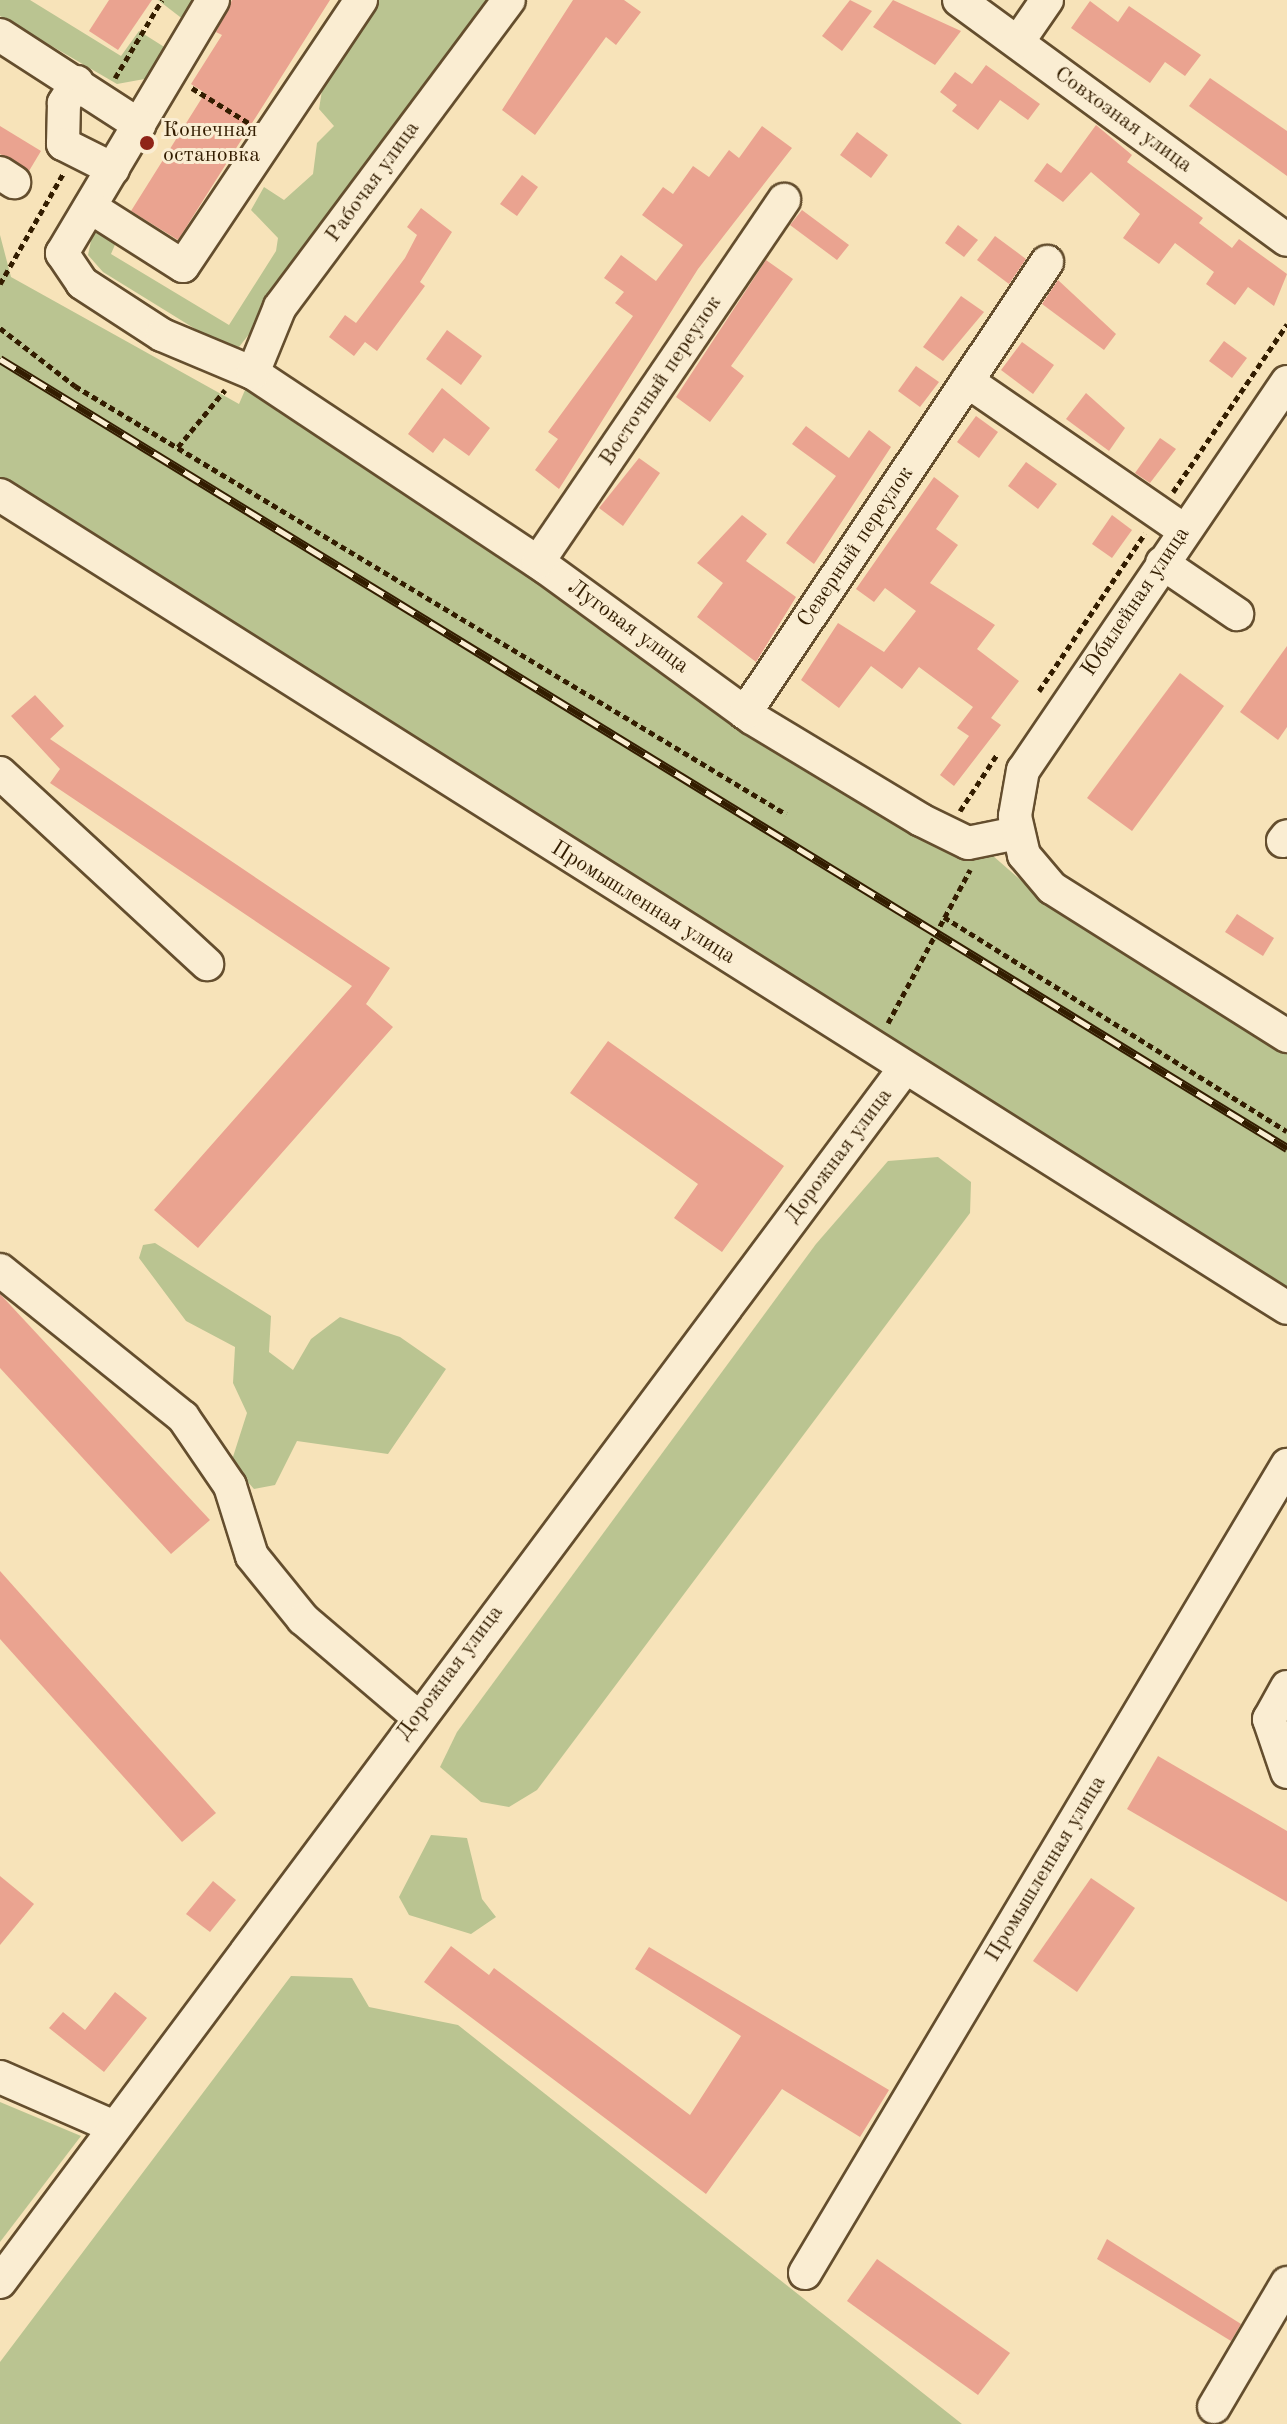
<!DOCTYPE html>
<html>
<head>
<meta charset="utf-8">
<style>
	body { margin:0 }
	#map { position:relative; width:1287px; height:2424px; overflow:hidden; background:#f7e3b9; font-family:"Old Standard TT",serif }
	div>[style] { position:absolute }
	.green>* { inset:0; background:#bac491 }
	.building>* { inset:0; background:#eaa390 }
	.path>* { height:5px; margin-top:-2.5px; transform-origin:0; background:repeating-linear-gradient(90deg,#331d00 0 6px,transparent 0 10px) }
	.roads { filter:drop-shadow(2px 0 #644e2e) drop-shadow(-2px 0 #644e2e) drop-shadow(0 2px #644e2e) drop-shadow(0 -2px #644e2e) }
	.minor>* { height:32px; margin:-16px; padding:0 16px; transform-origin:16px; border-radius:16px; background:#faedd2 }
	.rail>* { height:9px; margin-top:-4.5px; transform-origin:0; background:repeating-linear-gradient(90deg,#faedd2 0 18px,#331d00 0 36px); box-sizing:border-box; border-block:2px solid #331d00 }
	.dots>* { width:22px; height:22px; translate:-50% -50%; box-sizing:border-box; border:4px solid #faedd2; border-radius:50% }
	span { translate:-50% -50%; white-space:nowrap; text-align:center; line-height:1.15; -webkit-text-stroke:6px #faedd2; paint-order:stroke }
	.street-label { font-size:22px; color:#331d00 }
	.poi-label { font-size:22px; color:#331d00 }
	.left { translate:0 -50%; text-align:left }
</style>
</head>
<body>
<div id="map">
	<div class="green">
		<div style="clip-path:polygon(0 0,30px 0,121px 56px,139px 31px,169px 50px,150px 78px,117px 84px,0 16px)"></div>
		<div style="clip-path:polygon(158px 0,197px 0,184px 20px)"></div>
		<div style="clip-path:polygon(379px 0,509px 0,239px 347px,218px 343px,103px 272px,88px 255px,94px 227px,120px 233px,111px 254px,229px 325px,276px 251px,278px 238px,251px 210px,264px 187px,284px 200px,313px 174px,317px 143px,334px 126px,319px 109px,323px 84px)"></div>
		<div style="clip-path:polygon(0 235px,11px 277px,239px 404px,248px 383px,984px 848px,1039px 896px,1287px 1050px,1287px 1292px,0 483px)"></div>
		<div style="clip-path:polygon(938px 1157px,971px 1182px,970px 1213px,537px 1790px,509px 1807px,481px 1802px,440px 1767px,457px 1732px,816px 1244px,888px 1161px)"></div>
		<div style="clip-path:polygon(155px 1243px,271px 1316px,269px 1352px,293px 1370px,311px 1339px,340px 1317px,400px 1337px,446px 1369px,388px 1454px,297px 1441px,275px 1485px,254px 1489px,231px 1463px,247px 1413px,233px 1383px,235px 1347px,186px 1321px,139px 1258px,143px 1245px)"></div>
		<div style="clip-path:polygon(431px 1835px,467px 1838px,482px 1899px,496px 1917px,471px 1934px,409px 1915px,399px 1897px)"></div>
		<div style="clip-path:polygon(291px 1976px,352px 1978px,369px 2007px,458px 2025px,962px 2424px,0 2424px,0 2362px)"></div>
		<div style="clip-path:polygon(0 2102px,81px 2136px,0 2242px)"></div>
	</div>
	<div class="building">
		<div style="clip-path:polygon(109px 0,152px 0,118px 50px,89px 31px)"></div>
		<div style="clip-path:polygon(232px 0,330px 0,178px 240px,131px 211px,205px 93px,191px 84px,222px 35px,216px 32px)"></div>
		<div style="clip-path:polygon(573px 0,624px 0,641px 12px,616px 45px,606px 37px,535px 135px,502px 110px)"></div>
		<div style="clip-path:polygon(850px 0,872px 11px,842px 51px,822px 36px)"></div>
		<div style="clip-path:polygon(893px 0,961px 31px,935px 65px,873px 27px)"></div>
		<div style="clip-path:polygon(1090px 1px,1118px 22px,1129px 6px,1201px 55px,1185px 76px,1165px 62px,1150px 83px,1071px 28px)"></div>
		<div style="clip-path:polygon(986px 65px,1040px 104px,1028px 120px,1000px 100px,978px 130px,952px 111px,957px 105px,940px 92px,955px 72px,972px 84px)"></div>
		<div style="clip-path:polygon(1210px 78px,1287px 131px,1287px 176px,1189px 106px)"></div>
		<div style="clip-path:polygon(1096px 125px,1132px 155px,1127px 162px,1203px 218px,1199px 223px,1232px 248px,1239px 239px,1287px 274px,1274px 306px,1248px 287px,1235px 305px,1206px 284px,1214px 272px,1175px 243px,1159px 264px,1123px 238px,1140px 214px,1091px 172px,1063px 202px,1034px 181px,1047px 163px,1061px 173px)"></div>
		<div style="clip-path:polygon(0 126px,41px 151px,29px 171px,0 154px)"></div>
		<div style="clip-path:polygon(762px 126px,792px 148px,698px 269px,559px 489px,535px 470px,558px 439px,548px 432px,633px 316px,615px 303px,624px 292px,604px 278px,621px 255px,656px 281px,683px 245px,642px 215px,663px 187px,673px 194px,693px 166px,709px 177px,729px 150px,739px 158px)"></div>
		<div style="clip-path:polygon(857px 132px,888px 155px,871px 178px,840px 155px)"></div>
		<div style="clip-path:polygon(522px 175px,538px 187px,517px 216px,500px 204px)"></div>
		<div style="clip-path:polygon(421px 208px,452px 232px,420px 282px,425px 286px,377px 351px,365px 342px,354px 356px,329px 337px,345px 315px,356px 323px,405px 258px,417px 235px,407px 227px)"></div>
		<div style="clip-path:polygon(802px 210px,849px 245px,837px 260px,790px 225px)"></div>
		<div style="clip-path:polygon(958px 225px,978px 240px,964px 257px,945px 243px)"></div>
		<div style="clip-path:polygon(995px 236px,1026px 259px,1009px 284px,977px 260px)"></div>
		<div style="clip-path:polygon(766px 260px,793px 279px,731px 366px,744px 376px,710px 422px,676px 397px)"></div>
		<div style="clip-path:polygon(1058px 280px,1116px 334px,1104px 350px,1042px 304px)"></div>
		<div style="clip-path:polygon(961px 296px,984px 312px,943px 361px,923px 347px)"></div>
		<div style="clip-path:polygon(447px 330px,482px 356px,461px 385px,426px 359px)"></div>
		<div style="clip-path:polygon(1224px 341px,1247px 358px,1232px 378px,1209px 361px)"></div>
		<div style="clip-path:polygon(1022px 342px,1054px 365px,1033px 394px,1001px 370px)"></div>
		<div style="clip-path:polygon(916px 366px,939px 382px,920px 407px,898px 391px)"></div>
		<div style="clip-path:polygon(442px 388px,490px 428px,469px 456px,444px 438px,433px 453px,408px 434px)"></div>
		<div style="clip-path:polygon(1086px 393px,1125px 428px,1109px 451px,1066px 419px)"></div>
		<div style="clip-path:polygon(976px 416px,998px 432px,979px 458px,957px 442px)"></div>
		<div style="clip-path:polygon(806px 426px,849px 458px,869px 430px,891px 447px,814px 564px,786px 543px,836px 476px,792px 444px)"></div>
		<div style="clip-path:polygon(1160px 438px,1176px 449px,1150px 483px,1135px 473px)"></div>
		<div style="clip-path:polygon(639px 458px,660px 473px,623px 526px,599px 508px)"></div>
		<div style="clip-path:polygon(1026px 462px,1057px 484px,1038px 509px,1008px 486px)"></div>
		<div style="clip-path:polygon(934px 477px,959px 496px,936px 529px,958px 545px,930px 583px,995px 625px,977px 649px,1019px 681px,991px 718px,1001px 725px,954px 786px,940px 775px,969px 736px,957px 728px,973px 707px,919px 667px,902px 689px,871px 666px,839px 708px,801px 680px,838px 623px,884px 652px,916px 611px,885px 588px,874px 602px,856px 589px)"></div>
		<div style="clip-path:polygon(742px 515px,767px 534px,746px 561px,796px 597px,756px 662px,697px 617px,723px 583px,697px 563px)"></div>
		<div style="clip-path:polygon(1112px 515px,1132px 530px,1112px 558px,1092px 544px)"></div>
		<div style="clip-path:polygon(1287px 646px,1287px 727px,1278px 740px,1240px 712px)"></div>
		<div style="clip-path:polygon(1180px 673px,1224px 706px,1132px 831px,1087px 798px)"></div>
		<div style="clip-path:polygon(35px 695px,64px 726px,50px 739px,390px 968px,366px 1004px,393px 1027px,198px 1248px,154px 1210px,352px 986px,50px 783px,60px 769px,11px 716px)"></div>
		<div style="clip-path:polygon(1237px 914px,1274px 938px,1263px 956px,1225px 932px)"></div>
		<div style="clip-path:polygon(608px 1041px,784px 1166px,722px 1252px,674px 1218px,698px 1184px,570px 1093px)"></div>
		<div style="clip-path:polygon(0 1294px,210px 1520px,171px 1554px,0 1368px)"></div>
		<div style="clip-path:polygon(0 1571px,216px 1813px,182px 1842px,0 1639px)"></div>
		<div style="clip-path:polygon(1158px 1756px,1287px 1831px,1287px 1902px,1127px 1809px)"></div>
		<div style="clip-path:polygon(0 1876px,34px 1904px,0 1945px)"></div>
		<div style="clip-path:polygon(1091px 1878px,1135px 1908px,1077px 1992px,1033px 1961px)"></div>
		<div style="clip-path:polygon(213px 1881px,236px 1900px,210px 1932px,186px 1914px)"></div>
		<div style="clip-path:polygon(451px 1946px,489px 1975px,494px 1968px,690px 2115px,741px 2036px,635px 1969px,649px 1947px,889px 2090px,860px 2137px,782px 2089px,706px 2194px,424px 1982px)"></div>
		<div style="clip-path:polygon(115px 1992px,147px 2018px,104px 2072px,49px 2028px,63px 2012px,85px 2030px)"></div>
		<div style="clip-path:polygon(1107px 2239px,1241px 2324px,1231px 2341px,1097px 2259px)"></div>
		<div style="clip-path:polygon(877px 2259px,1010px 2353px,978px 2395px,847px 2301px)"></div>
	</div>
	<div class="path">
		<div style="left:115px;top:78px;width:91px;rotate:-58.9deg"></div>
		<div style="left:192px;top:88px;width:67px;rotate:31.6deg"></div>
		<div style="left:0;top:284px;width:127px;rotate:-60.2deg"></div>
		<div style="left:0;top:328px;width:95px;rotate:37.7deg"></div>
		<div style="left:75px;top:386px;width:830px;rotate:31.05deg"></div>
		<div style="left:178px;top:447px;width:74px;rotate:-50.5deg"></div>
		<div style="left:1173px;top:492px;width:203px;rotate:-55.8deg"></div>
		<div style="left:1039px;top:691px;width:190px;rotate:-56.1deg"></div>
		<div style="left:960px;top:811px;width:69px;rotate:-56.8deg"></div>
		<div style="left:944px;top:917px;width:404px;rotate:32deg"></div>
		<div style="left:888px;top:1023px;width:174px;rotate:-61.8deg"></div>
	</div>
	<div class="roads">
		<div class="minor">
			<div style="left:213px;top:0;width:295px;rotate:120.8deg"></div>
			<div style="left:62px;top:253px;width:36px;rotate:56deg"></div>
			<div style="left:82px;top:283px;width:95px;rotate:33deg"></div>
			<div style="left:162px;top:335px;width:99px;rotate:22.7deg"></div>
			<div style="left:253px;top:373px;width:351px;rotate:33.6deg"></div>
			<div style="left:545px;top:567px;width:256px;rotate:36.1deg"></div>
			<div style="left:752px;top:718px;width:197px;rotate:31.1deg"></div>
			<div style="left:921px;top:820px;width:52px;rotate:26.1deg"></div>
			<div style="left:968px;top:843px;width:50px;rotate:-11.5deg"></div>
			<div style="left:959px;top:0;width:406px;rotate:36.2deg"></div>
			<div style="left:0;top:35px;width:166px;rotate:32.9deg"></div>
			<div style="left:1018px;top:42px;width:51px;rotate:-55.4deg"></div>
			<div style="left:77px;top:82px;width:25px;rotate:122deg"></div>
			<div style="left:64px;top:103px;width:41px;rotate:91.4deg"></div>
			<div style="left:63px;top:144px;width:56px;rotate:26.6deg"></div>
			<div style="left:0;top:173px;width:17px;rotate:33deg"></div>
			<div style="left:90px;top:207px;width:110px;rotate:32.4deg"></div>
			<div style="left:183px;top:266px;width:320px;rotate:-56.2deg"></div>
			<div style="left:253px;top:373px;width:71px;rotate:-67.8deg"></div>
			<div style="left:280px;top:307px;width:383px;rotate:-53.3deg"></div>
			<div style="left:967px;top:381px;width:263px;rotate:34.5deg"></div>
			<div style="left:1287px;top:382px;width:469px;rotate:124.2deg"></div>
			<div style="left:1023px;top:770px;width:47px;rotate:99.9deg"></div>
			<div style="left:1015px;top:816px;width:40px;rotate:77deg"></div>
			<div style="left:1024px;top:855px;width:43px;rotate:49.7deg"></div>
			<div style="left:1052px;top:888px;width:278px;rotate:32.2deg"></div>
			<div style="left:0;top:495px;width:1522px;rotate:32.28deg"></div>
			<div style="left:538px;top:562px;width:438px;rotate:-55.8deg"></div>
			<div style="left:1162px;top:563px;width:91px;rotate:34.2deg"></div>
			<div style="left:745px;top:713px;width:543px;rotate:-56.19deg"></div>
			<div style="left:0;top:773px;width:282px;rotate:42.7deg"></div>
			<div style="left:1283px;top:841px;width:6px;rotate:-51deg"></div>
			<div style="left:0;top:1270px;width:235px;rotate:38.8deg"></div>
			<div style="left:183px;top:1417px;width:83px;rotate:55.7deg"></div>
			<div style="left:230px;top:1486px;width:73px;rotate:72.6deg"></div>
			<div style="left:252px;top:1556px;width:81px;rotate:51deg"></div>
			<div style="left:303px;top:1619px;width:150px;rotate:40.4deg"></div>
			<div style="left:1287px;top:1687px;width:37px;rotate:119deg"></div>
			<div style="left:1269px;top:1719px;width:56px;rotate:71.2deg"></div>
			<div style="left:0;top:2077px;width:120px;rotate:23.6deg"></div>
			<div style="left:805px;top:2273px;width:941px;rotate:-59.18deg"></div>
			<div style="left:0;top:2282px;width:1513px;rotate:-53.3deg"></div>
			<div style="left:1214px;top:2407px;width:144px;rotate:-59.5deg"></div>
		</div>
	</div>
	<div class="rail">
		<div style="left:0;top:359px;width:1510px;rotate:31.51deg"></div>
	</div>
	<div class="dots">
		<div style="left:147px;top:143px;background:#8f2418"></div>
	</div>
	<div class="street-label">
		<span style="left:1123px;top:120px;rotate:36deg">Совхозная улица</span>
		<span style="left:373px;top:182px;rotate:-54deg">Рабочая улица</span>
		<span style="left:661px;top:381px;rotate:-56deg">Восточный переулок</span>
		<span style="left:856px;top:547px;rotate:-56deg">Северный переулок</span>
		<span style="left:1136px;top:602px;rotate:-56deg">Юбилейная улица</span>
		<span style="left:628px;top:627px;rotate:36deg">Луговая улица</span>
		<span style="left:643px;top:903px;rotate:32deg">Промышленная улица</span>
		<span style="left:839px;top:1156px;rotate:-53deg">Дорожная улица</span>
		<span style="left:450px;top:1673px;rotate:-53deg">Дорожная улица</span>
		<span style="left:1046px;top:1869px;rotate:-59deg">Промышленная улица</span>
	</div>
	<div class="poi-label">
		<span class="left" style="left:163px;top:143px">Конечная<br>остановка</span>
	</div>
</div>
</body>
</html>
